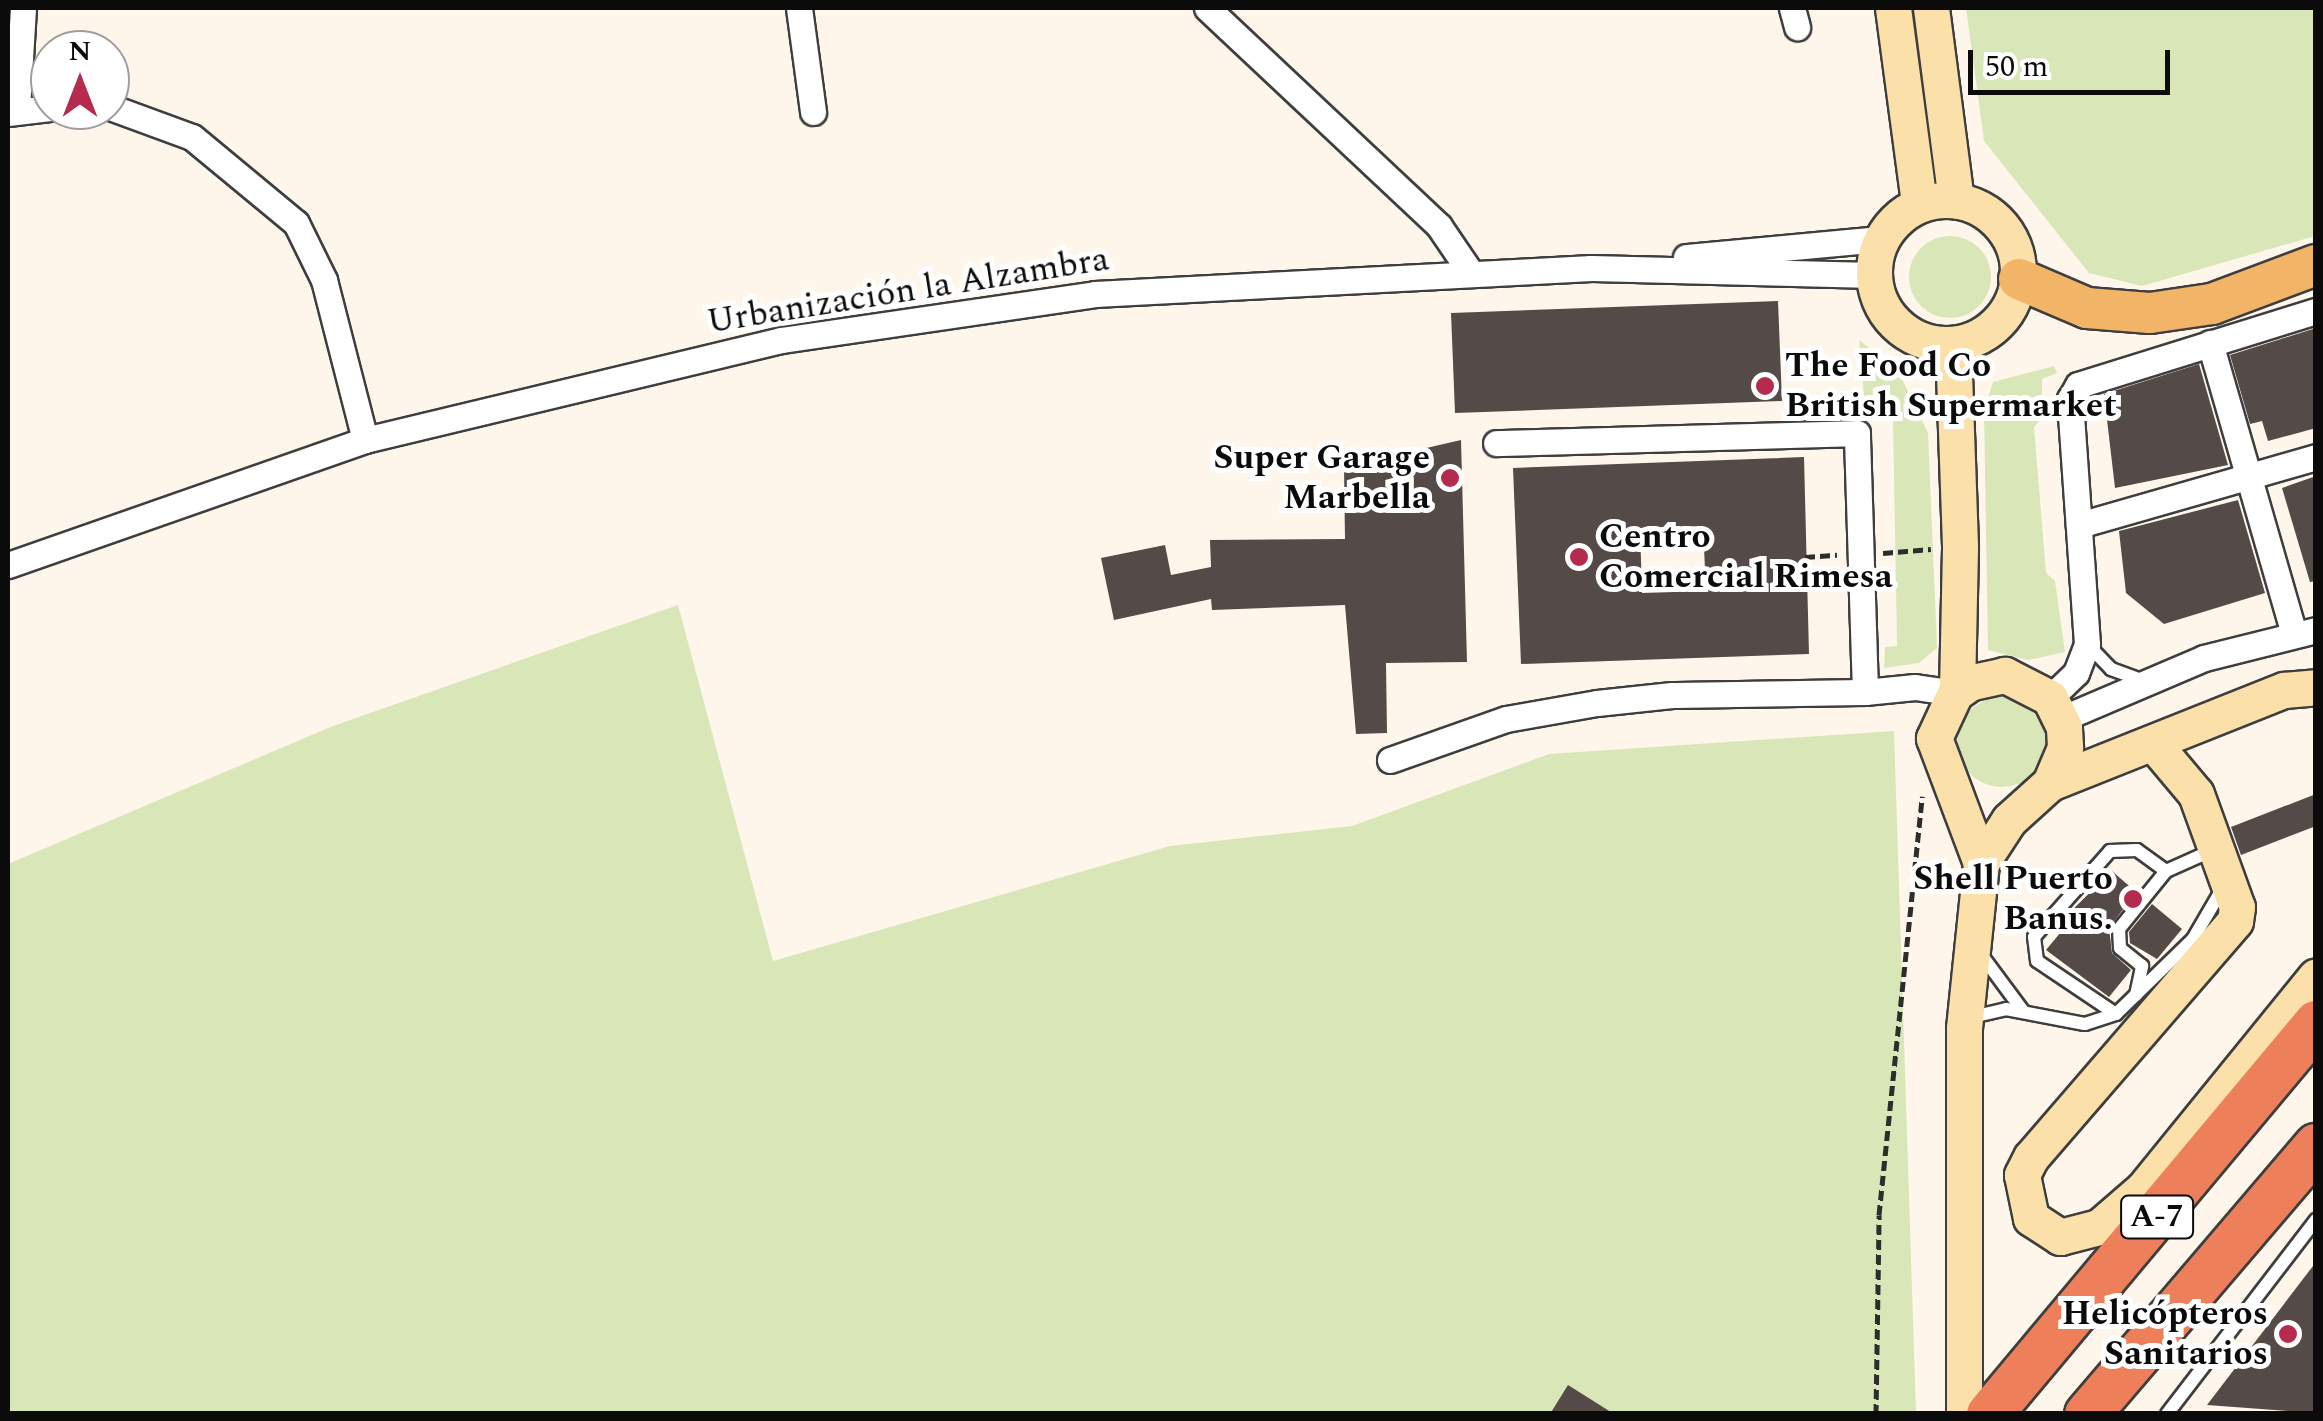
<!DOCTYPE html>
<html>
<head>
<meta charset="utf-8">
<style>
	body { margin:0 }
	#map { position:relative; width:2323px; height:1421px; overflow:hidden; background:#fef6eb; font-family:Spectral,serif }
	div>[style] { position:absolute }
	.green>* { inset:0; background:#d9e6b7 }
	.round { border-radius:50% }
	.building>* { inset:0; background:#544a48 }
	.path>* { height:5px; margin-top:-2.5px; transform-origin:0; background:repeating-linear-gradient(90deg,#2d2d2d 0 10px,transparent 0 15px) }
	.roads { filter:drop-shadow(2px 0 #3e3e3e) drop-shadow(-2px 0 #3e3e3e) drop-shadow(0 2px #3e3e3e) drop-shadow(0 -2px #3e3e3e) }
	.lane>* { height:12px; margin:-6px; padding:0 6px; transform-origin:6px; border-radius:6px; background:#fff }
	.street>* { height:25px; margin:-12.5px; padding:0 12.5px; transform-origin:12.5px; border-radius:12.5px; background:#fff }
	.secondary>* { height:35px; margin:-17.5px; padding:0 17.5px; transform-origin:17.5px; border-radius:17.5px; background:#fbe1a9 }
	.secondary>.ring { margin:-17.5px; padding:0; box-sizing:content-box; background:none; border:35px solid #fbe1a9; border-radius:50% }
	.primary>* { height:40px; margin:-20px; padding:0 20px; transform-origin:20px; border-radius:20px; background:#f2b467 }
	.highway>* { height:45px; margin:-22.5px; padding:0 22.5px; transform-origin:22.5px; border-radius:22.5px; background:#ed7f5a }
	.dots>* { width:28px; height:28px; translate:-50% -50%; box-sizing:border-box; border:5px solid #fff; border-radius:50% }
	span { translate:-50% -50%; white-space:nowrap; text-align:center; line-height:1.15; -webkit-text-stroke:10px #fff; paint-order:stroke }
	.shield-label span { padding:2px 8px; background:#fff; border:2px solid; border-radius:8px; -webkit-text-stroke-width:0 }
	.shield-label { font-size:32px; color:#0b0b0b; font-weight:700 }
	.street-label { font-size:35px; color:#0b0b0b }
	.poi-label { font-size:35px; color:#0b0b0b; font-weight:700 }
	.left { translate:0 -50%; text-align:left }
	.right { translate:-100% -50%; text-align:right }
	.frame { position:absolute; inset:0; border:10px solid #0b0b0b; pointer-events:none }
	.north { position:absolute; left:30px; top:30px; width:100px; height:100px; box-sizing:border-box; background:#fff; border:2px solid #9d9d9d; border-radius:50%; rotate:0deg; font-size:28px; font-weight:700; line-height:40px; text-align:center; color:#0b0b0b }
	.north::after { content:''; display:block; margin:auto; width:35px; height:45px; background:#b42b4d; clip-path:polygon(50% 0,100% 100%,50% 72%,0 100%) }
	.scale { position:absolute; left:1968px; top:50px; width:202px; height:45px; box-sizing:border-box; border:5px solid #0b0b0b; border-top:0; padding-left:12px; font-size:30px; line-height:35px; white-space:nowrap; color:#0b0b0b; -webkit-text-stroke:8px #fff; paint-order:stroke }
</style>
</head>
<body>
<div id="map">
	<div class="green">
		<div style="clip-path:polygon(1966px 8px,2315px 8px,2315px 236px,2142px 286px,2089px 273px,1984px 141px)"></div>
		<div class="round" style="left:1909px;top:236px;width:82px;height:82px"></div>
		<div style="clip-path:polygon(1859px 340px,1898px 371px,1928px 433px,1937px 648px,1919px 663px,1884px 668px,1885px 647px,1897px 646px,1893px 418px,1866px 417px)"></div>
		<div style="clip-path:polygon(2054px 366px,2057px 373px,2042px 379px,2042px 418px,2034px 427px,2046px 573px,2055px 581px,2065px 652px,2028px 660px,1988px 650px,1984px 410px,1993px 382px)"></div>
		<div style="clip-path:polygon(678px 605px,773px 961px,1170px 846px,1352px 826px,1549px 754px,1894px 731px,1916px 1413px,8px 1414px,8px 864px,333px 726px)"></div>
		<div class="round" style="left:1957px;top:697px;width:90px;height:90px"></div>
	</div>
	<div class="building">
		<div style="clip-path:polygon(1778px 301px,1782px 401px,1455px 413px,1451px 313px)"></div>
		<div style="clip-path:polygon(2316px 328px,2316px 428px,2268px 441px,2262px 421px,2250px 424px,2230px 355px)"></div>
		<div style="clip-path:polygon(2199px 364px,2228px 465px,2115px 488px,2104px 394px)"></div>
		<div style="clip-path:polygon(1461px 440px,1467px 662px,1386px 663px,1387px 733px,1356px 734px,1345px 605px,1212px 610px,1211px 599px,1114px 620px,1101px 558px,1165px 545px,1171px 575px,1211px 567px,1210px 540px,1345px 539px,1344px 467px)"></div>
		<div style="clip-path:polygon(evenodd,1804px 457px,1809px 654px,1521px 664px,1513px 468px,1804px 457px,1703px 526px,1706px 591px,1642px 593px,1640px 528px,1703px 526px)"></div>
		<div style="clip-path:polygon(2316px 476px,2316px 581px,2310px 582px,2282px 488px)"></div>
		<div style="clip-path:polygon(2238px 500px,2265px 593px,2164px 624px,2126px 593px,2119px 531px)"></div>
		<div style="clip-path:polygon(2316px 794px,2316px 826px,2241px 855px,2231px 827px)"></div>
		<div style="clip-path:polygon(2112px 871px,2136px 892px,2109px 928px,2112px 953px,2131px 970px,2109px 997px,2046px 950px,2070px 921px,2065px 917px)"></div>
		<div style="clip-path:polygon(2152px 904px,2182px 929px,2157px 959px,2130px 943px,2129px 932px)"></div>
		<div style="clip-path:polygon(2316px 1262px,2316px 1413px,2207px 1405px)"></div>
		<div style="clip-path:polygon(1568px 1385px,1614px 1414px,1550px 1414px)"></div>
	</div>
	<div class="path">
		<div style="left:1883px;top:553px;width:48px;rotate:-4.8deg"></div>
		<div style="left:1805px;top:557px;width:32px;rotate:-4deg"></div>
		<div style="left:1876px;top:1414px;width:199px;rotate:-89.1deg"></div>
		<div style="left:1879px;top:1215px;width:421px;rotate:-84.1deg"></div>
	</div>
	<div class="roads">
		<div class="lane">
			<div style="left:2087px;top:644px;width:35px;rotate:46deg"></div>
			<div style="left:2111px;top:669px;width:32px;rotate:20deg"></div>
			<div style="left:1980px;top:953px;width:72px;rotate:53.4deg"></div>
			<div style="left:2136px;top:995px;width:30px;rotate:-78deg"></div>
			<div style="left:2142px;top:966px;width:28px;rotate:-141deg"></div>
			<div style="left:2120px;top:948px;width:19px;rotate:-93deg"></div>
			<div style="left:2119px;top:929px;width:75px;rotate:-51deg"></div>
			<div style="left:2166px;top:871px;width:51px;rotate:-24.1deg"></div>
			<div style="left:2116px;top:1014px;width:95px;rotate:-146.1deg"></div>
			<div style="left:2037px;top:961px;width:24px;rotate:-97deg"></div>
			<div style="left:2034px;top:937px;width:115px;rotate:-48.5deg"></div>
			<div style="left:2110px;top:851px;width:27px;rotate:-2deg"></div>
			<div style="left:2137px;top:850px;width:36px;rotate:36deg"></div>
			<div style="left:1972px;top:1017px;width:35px;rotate:-13deg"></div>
			<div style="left:2006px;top:1009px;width:80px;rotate:10.8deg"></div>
			<div style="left:2085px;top:1024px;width:33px;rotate:-18deg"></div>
			<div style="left:2116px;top:1014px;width:107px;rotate:-44.2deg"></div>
			<div style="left:2193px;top:939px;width:61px;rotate:-59.7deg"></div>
			<div style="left:2167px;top:1414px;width:245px;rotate:-52.5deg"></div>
		</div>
		<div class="street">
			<div style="left:799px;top:8px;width:105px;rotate:82.3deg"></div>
			<div style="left:1207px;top:8px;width:318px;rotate:43.2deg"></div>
			<div style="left:1439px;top:226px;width:57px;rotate:55.8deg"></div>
			<div style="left:1792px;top:8px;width:20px;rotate:75deg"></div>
			<div style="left:110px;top:107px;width:87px;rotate:20.1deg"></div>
			<div style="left:192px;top:137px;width:135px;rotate:39.6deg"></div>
			<div style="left:296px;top:223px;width:64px;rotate:63.8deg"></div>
			<div style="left:324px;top:280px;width:165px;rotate:75.6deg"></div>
			<div style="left:17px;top:109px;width:101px;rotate:-86.6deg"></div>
			<div style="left:8px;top:113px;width:42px;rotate:-6.8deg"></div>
			<div style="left:1686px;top:257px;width:196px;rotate:-5.3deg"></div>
			<div style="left:2210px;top:343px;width:303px;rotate:73.9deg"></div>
			<div style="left:2079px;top:525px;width:247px;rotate:-16deg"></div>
			<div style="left:8px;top:565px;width:378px;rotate:-19.3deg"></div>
			<div style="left:365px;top:440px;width:428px;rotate:-13.5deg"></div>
			<div style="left:781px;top:340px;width:317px;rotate:-8.3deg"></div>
			<div style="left:1095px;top:294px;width:497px;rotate:-3deg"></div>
			<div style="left:1591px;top:268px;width:282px;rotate:1.4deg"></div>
			<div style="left:1865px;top:692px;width:50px;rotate:-5.7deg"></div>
			<div style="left:1915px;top:687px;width:40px;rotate:8.5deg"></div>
			<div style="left:2050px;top:698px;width:36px;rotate:-44deg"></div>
			<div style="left:2076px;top:673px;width:31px;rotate:-69deg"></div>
			<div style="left:2087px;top:644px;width:246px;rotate:-94deg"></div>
			<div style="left:2070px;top:399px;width:16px;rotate:-60deg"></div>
			<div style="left:2078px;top:385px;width:249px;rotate:-17.3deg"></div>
			<div style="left:2061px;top:719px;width:155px;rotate:-23.1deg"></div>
			<div style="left:2204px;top:658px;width:115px;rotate:-14deg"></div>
			<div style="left:1390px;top:760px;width:123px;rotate:-19.5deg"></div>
			<div style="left:1506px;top:719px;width:92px;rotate:-10deg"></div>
			<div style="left:1597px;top:703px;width:75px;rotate:-6.1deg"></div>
			<div style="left:1672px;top:695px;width:193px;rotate:-0.9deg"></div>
			<div style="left:1865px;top:692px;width:259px;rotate:-91.8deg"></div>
			<div style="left:1857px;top:433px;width:361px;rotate:178.4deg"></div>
		</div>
		<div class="secondary">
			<div style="left:1893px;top:8px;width:198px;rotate:82.4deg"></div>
			<div style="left:1931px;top:8px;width:194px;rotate:82.6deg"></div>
			<div class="ring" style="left:1874px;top:200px;width:109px;height:109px"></div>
			<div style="left:1953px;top:345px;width:203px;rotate:88deg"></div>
			<div style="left:1960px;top:548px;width:143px;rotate:91.2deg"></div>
			<div style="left:2154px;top:744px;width:65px;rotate:50deg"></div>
			<div style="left:2196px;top:794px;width:120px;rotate:70.1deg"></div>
			<div style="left:2237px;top:907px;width:14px;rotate:98deg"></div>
			<div style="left:2235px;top:921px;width:312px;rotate:130.8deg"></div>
			<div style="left:2031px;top:1157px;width:20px;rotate:117deg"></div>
			<div style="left:2022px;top:1175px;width:44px;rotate:78.2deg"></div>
			<div style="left:2031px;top:1218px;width:35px;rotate:33deg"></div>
			<div style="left:2060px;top:1237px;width:40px;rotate:-14.4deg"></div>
			<div style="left:2099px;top:1227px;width:58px;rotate:-40.8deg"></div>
			<div style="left:2143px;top:1189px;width:274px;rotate:-50.9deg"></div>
			<div style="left:2050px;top:783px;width:252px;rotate:-21.7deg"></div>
			<div style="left:2284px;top:690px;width:32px;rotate:-5deg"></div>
			<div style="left:1964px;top:1414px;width:386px;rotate:-90deg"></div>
			<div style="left:1964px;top:1028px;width:166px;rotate:-84.1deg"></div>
			<div style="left:1981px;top:863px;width:51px;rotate:-56.9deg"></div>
			<div style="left:2009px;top:820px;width:55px;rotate:-42.1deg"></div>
			<div style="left:2050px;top:783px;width:39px;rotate:-67deg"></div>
			<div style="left:2065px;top:747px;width:20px;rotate:-93deg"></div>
			<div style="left:2064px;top:727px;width:32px;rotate:-116deg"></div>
			<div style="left:2050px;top:698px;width:51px;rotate:-152.9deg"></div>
			<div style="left:2005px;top:675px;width:35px;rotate:168deg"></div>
			<div style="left:1971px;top:682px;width:19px;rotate:145deg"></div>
			<div style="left:1955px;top:693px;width:50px;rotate:115deg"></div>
			<div style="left:1934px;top:738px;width:134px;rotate:69.4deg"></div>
		</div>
		<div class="primary">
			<div style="left:2019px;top:279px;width:74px;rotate:23.1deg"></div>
			<div style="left:2087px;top:308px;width:63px;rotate:4.5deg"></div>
			<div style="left:2150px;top:313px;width:63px;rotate:-8.3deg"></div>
			<div style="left:2212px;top:304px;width:111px;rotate:-20.6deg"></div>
		</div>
		<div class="highway">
			<div style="left:1989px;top:1414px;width:510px;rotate:-50.09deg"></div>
			<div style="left:2087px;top:1414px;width:353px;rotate:-49.5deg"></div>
		</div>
	</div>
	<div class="dots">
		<div style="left:1765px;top:386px;background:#b42b4d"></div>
		<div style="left:1450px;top:478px;background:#b42b4d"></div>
		<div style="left:1579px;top:557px;background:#b42b4d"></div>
		<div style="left:2133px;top:899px;background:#b42b4d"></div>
		<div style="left:2288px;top:1334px;background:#b42b4d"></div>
	</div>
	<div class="shield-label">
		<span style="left:2157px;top:1217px">A-7</span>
	</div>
	<div class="street-label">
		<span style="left:908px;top:291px;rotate:-9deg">Urbanización la Alzambra</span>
	</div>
	<div class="poi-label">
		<span class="left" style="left:1785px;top:386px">The Food Co<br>British Supermarket</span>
		<span class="right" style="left:1430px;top:478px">Super Garage<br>Marbella</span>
		<span class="left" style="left:1599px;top:557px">Centro<br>Comercial Rimesa</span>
		<span class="right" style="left:2113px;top:899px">Shell Puerto<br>Banus.</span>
		<span class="right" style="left:2268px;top:1334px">Helicópteros<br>Sanitarios</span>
	</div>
	<div class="frame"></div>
	<div class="north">N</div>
	<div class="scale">50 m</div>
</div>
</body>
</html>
